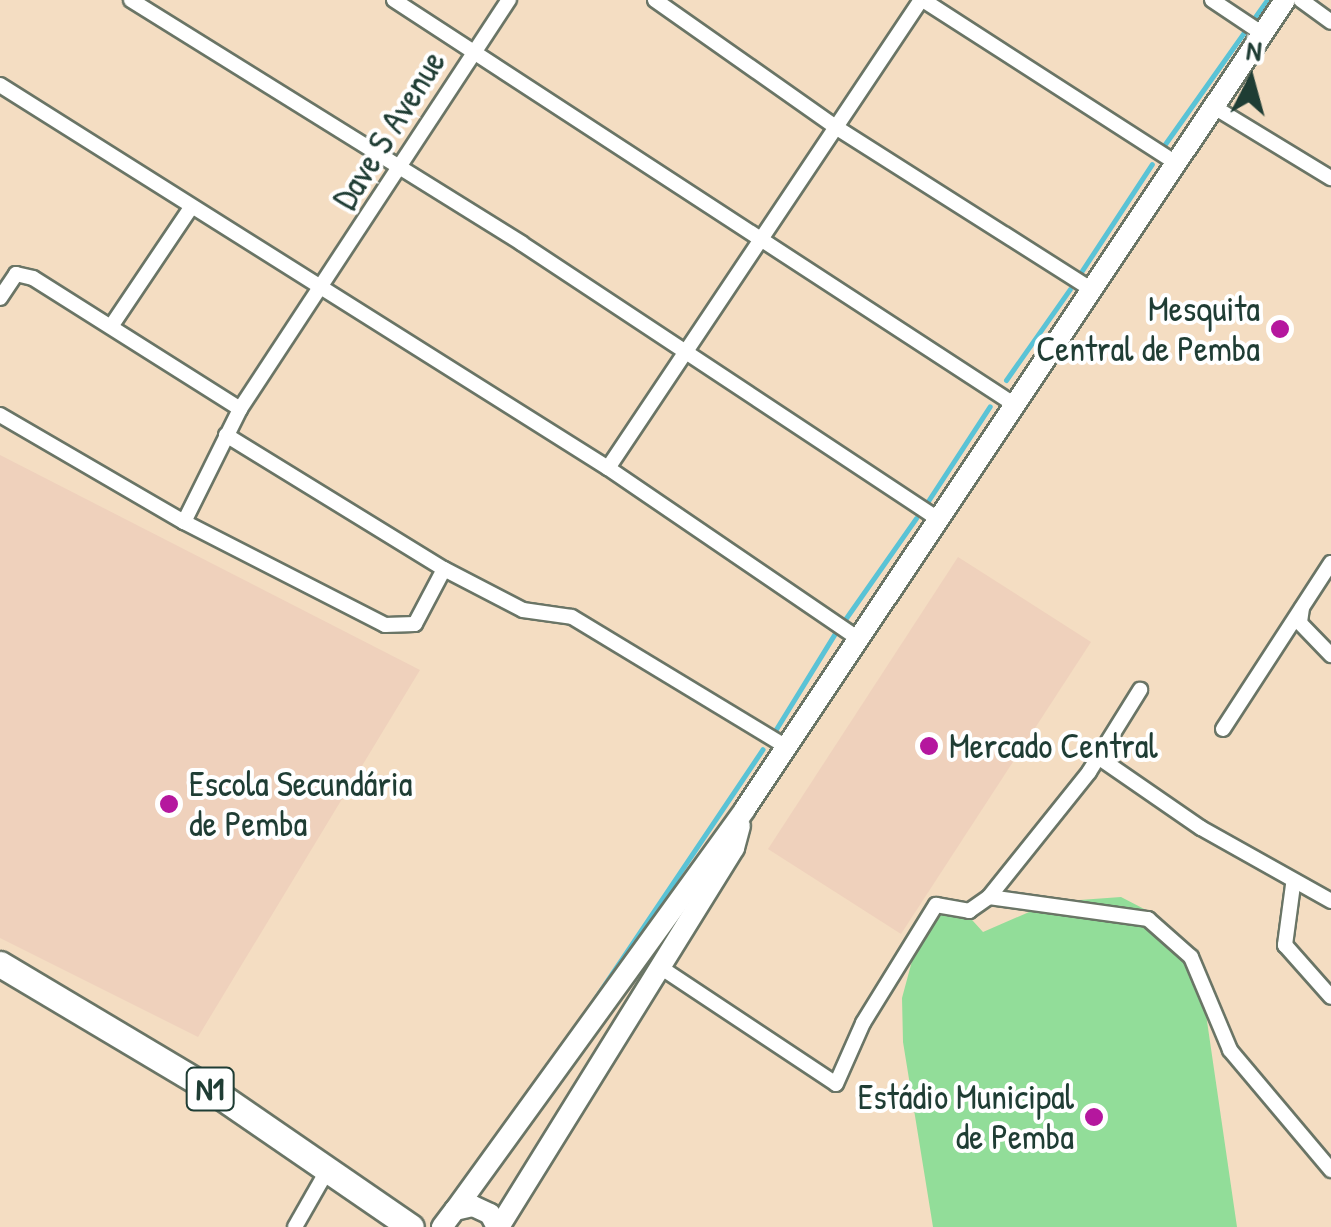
<!DOCTYPE html>
<html>
<head>
<meta charset="utf-8">
<style>
	body { margin:0 }
	#map { position:relative; width:1331px; height:1227px; overflow:hidden; background:#f4ddc2; font-family:"Patrick Hand",sans-serif }
	div>[style] { position:absolute }
	.built>* { inset:0; background:#efd1bc }
	.green>* { inset:0; background:#92dd99 }
	.stream>* { height:5px; margin:-2.5px; padding:0 2.5px; transform-origin:2.5px; border-radius:2.5px; background:#5ac3d6 }
	.roads { filter:drop-shadow(2px 0 #6a7566) drop-shadow(-2px 0 #6a7566) drop-shadow(0 2px #6a7566) drop-shadow(0 -2px #6a7566) }
	.street>* { height:14px; margin:-7px; padding:0 7px; transform-origin:7px; border-radius:7px; background:#fff }
	.secondary>* { height:20px; margin:-10px; padding:0 10px; transform-origin:10px; border-radius:10px; background:#fff }
	.highway>* { height:25px; margin:-12.5px; padding:0 12.5px; transform-origin:12.5px; border-radius:12.5px; background:#fff }
	.dots>* { width:28px; height:28px; translate:-50% -50%; box-sizing:border-box; border:5px solid #fff; border-radius:50% }
	span { translate:-50% -50%; white-space:nowrap; text-align:center; line-height:1.15; -webkit-text-stroke:8px #fff; paint-order:stroke }
	.shield-label span { padding:2px 8px; background:#fff; border:2px solid; border-radius:8px; -webkit-text-stroke-width:0 }
	.shield-label { font-size:32px; color:#1f3d34; font-weight:700 }
	.street-label { font-size:35px; color:#1f3d34 }
	.poi-label { font-size:35px; color:#1f3d34 }
	.right { translate:-100% -50%; text-align:right }
	.left { translate:0 -50%; text-align:left }
	.north { position:absolute; left:1201px; top:30px; width:100px; height:100px; -webkit-text-stroke:8px #fff; paint-order:stroke; rotate:6deg; font-size:28px; font-weight:700; line-height:40px; text-align:center; color:#1f3d34 }
	.north::after { content:''; display:block; margin:auto; width:35px; height:45px; background:#1f3d34; clip-path:polygon(50% 0,100% 100%,50% 72%,0 100%) }
</style>
</head>
<body>
<div id="map">
	<div class="built">
		<div style="clip-path:polygon(0 455px,420px 670px,198px 1037px,0 938px)"></div>
		<div style="clip-path:polygon(958px 557px,1091px 642px,901px 934px,768px 849px)"></div>
	</div>
	<div class="green">
		<div style="clip-path:polygon(1121px 897px,1150px 912px,1200px 973px,1237px 1227px,933px 1227px,903px 1042px,902px 998px,919px 935px,953px 899px,983px 932px,1052px 902px)"></div>
	</div>
	<div class="stream">
		<div style="left:1165px;top:144px;width:176px;rotate:-54.7deg"></div>
		<div style="left:1081px;top:272px;width:129px;rotate:-56.7deg"></div>
		<div style="left:1006px;top:380px;width:111px;rotate:-54.9deg"></div>
		<div style="left:928px;top:501px;width:113px;rotate:-56.9deg"></div>
		<div style="left:846px;top:618px;width:122px;rotate:-55deg"></div>
		<div style="left:773px;top:734px;width:122px;rotate:-58.4deg"></div>
		<div style="left:588px;top:1009px;width:313px;rotate:-56.1deg"></div>
	</div>
	<div class="roads">
		<div class="street">
			<div style="left:131px;top:0;width:460px;rotate:31.9deg"></div>
			<div style="left:521px;top:243px;width:499px;rotate:33.5deg"></div>
			<div style="left:394px;top:0;width:738px;rotate:33.11deg"></div>
			<div style="left:655px;top:0;width:219px;rotate:35.1deg"></div>
			<div style="left:834px;top:126px;width:302px;rotate:32.4deg"></div>
			<div style="left:923px;top:0;width:299px;rotate:32.8deg"></div>
			<div style="left:1212px;top:0;width:61px;rotate:33.7deg"></div>
			<div style="left:1301px;top:0;width:37px;rotate:36deg"></div>
			<div style="left:0;top:85px;width:719px;rotate:32.21deg"></div>
			<div style="left:608px;top:468px;width:300px;rotate:34.3deg"></div>
			<div style="left:1214px;top:107px;width:137px;rotate:31.3deg"></div>
			<div style="left:0;top:298px;width:29px;rotate:-56deg"></div>
			<div style="left:16px;top:274px;width:17px;rotate:13deg"></div>
			<div style="left:33px;top:278px;width:245px;rotate:32.3deg"></div>
			<div style="left:112px;top:325px;width:140px;rotate:-56.1deg"></div>
			<div style="left:0;top:415px;width:213px;rotate:30.2deg"></div>
			<div style="left:184px;top:522px;width:226px;rotate:27.1deg"></div>
			<div style="left:385px;top:625px;width:30px;rotate:-2deg"></div>
			<div style="left:415px;top:624px;width:62px;rotate:-62.2deg"></div>
			<div style="left:226px;top:435px;width:256px;rotate:31.6deg"></div>
			<div style="left:444px;top:569px;width:89px;rotate:27.4deg"></div>
			<div style="left:523px;top:610px;width:49px;rotate:8.1deg"></div>
			<div style="left:572px;top:617px;width:249px;rotate:31.2deg"></div>
			<div style="left:608px;top:468px;width:563px;rotate:-56.23deg"></div>
			<div style="left:184px;top:522px;width:126px;rotate:-63.6deg"></div>
			<div style="left:240px;top:409px;width:490px;rotate:-56.7deg"></div>
			<div style="left:1302px;top:608px;width:15px;rotate:98deg"></div>
			<div style="left:1300px;top:623px;width:45px;rotate:45.9deg"></div>
			<div style="left:1223px;top:729px;width:198px;rotate:-57deg"></div>
			<div style="left:1098px;top:757px;width:125px;rotate:34.6deg"></div>
			<div style="left:1201px;top:828px;width:149px;rotate:29.3deg"></div>
			<div style="left:1293px;top:885px;width:61px;rotate:97.6deg"></div>
			<div style="left:1285px;top:945px;width:69px;rotate:48.5deg"></div>
			<div style="left:989px;top:897px;width:160px;rotate:-51.3deg"></div>
			<div style="left:1089px;top:772px;width:97px;rotate:-58.1deg"></div>
			<div style="left:660px;top:967px;width:211px;rotate:33.6deg"></div>
			<div style="left:836px;top:1084px;width:67px;rotate:-66.1deg"></div>
			<div style="left:863px;top:1023px;width:139px;rotate:-58.3deg"></div>
			<div style="left:936px;top:905px;width:34px;rotate:10deg"></div>
			<div style="left:969px;top:911px;width:24px;rotate:-35deg"></div>
			<div style="left:989px;top:897px;width:161px;rotate:7.9deg"></div>
			<div style="left:1148px;top:919px;width:57px;rotate:41.5deg"></div>
			<div style="left:1191px;top:957px;width:101px;rotate:67.2deg"></div>
			<div style="left:1230px;top:1050px;width:157px;rotate:49.9deg"></div>
			<div style="left:295px;top:1227px;width:64px;rotate:-60.3deg"></div>
		</div>
		<div class="secondary">
			<div style="left:455px;top:1210px;width:495px;rotate:-54.1deg"></div>
			<div style="left:745px;top:809px;width:973px;rotate:-56.28deg"></div>
			<div style="left:442px;top:1227px;width:21px;rotate:-53deg"></div>
			<div style="left:455px;top:1210px;width:18px;rotate:-13deg"></div>
			<div style="left:473px;top:1206px;width:19px;rotate:25deg"></div>
			<div style="left:490px;top:1214px;width:15px;rotate:62deg"></div>
			<div style="left:499px;top:1227px;width:446px;rotate:-58.2deg"></div>
			<div style="left:734px;top:848px;width:23px;rotate:-75deg"></div>
		</div>
		<div class="highway">
			<div style="left:0;top:964px;width:248px;rotate:30.8deg"></div>
			<div style="left:213px;top:1091px;width:240px;rotate:34.5deg"></div>
		</div>
	</div>
	<div class="dots">
		<div style="left:1280px;top:329px;background:#b5179e"></div>
		<div style="left:929px;top:746px;background:#b5179e"></div>
		<div style="left:169px;top:804px;background:#b5179e"></div>
		<div style="left:1094px;top:1117px;background:#b5179e"></div>
	</div>
	<div class="shield-label">
		<span style="left:210px;top:1089px">N1</span>
	</div>
	<div class="street-label">
		<span style="left:389px;top:130px;rotate:-58deg">Dave S Avenue</span>
	</div>
	<div class="poi-label">
		<span class="right" style="left:1260px;top:329px">Mesquita<br>Central de Pemba</span>
		<span class="left" style="left:949px;top:746px">Mercado Central</span>
		<span class="left" style="left:189px;top:804px">Escola Secundária<br>de Pemba</span>
		<span class="right" style="left:1074px;top:1117px">Estádio Municipal<br>de Pemba</span>
	</div>
	<div class="north">N</div>
</div>
</body>
</html>
